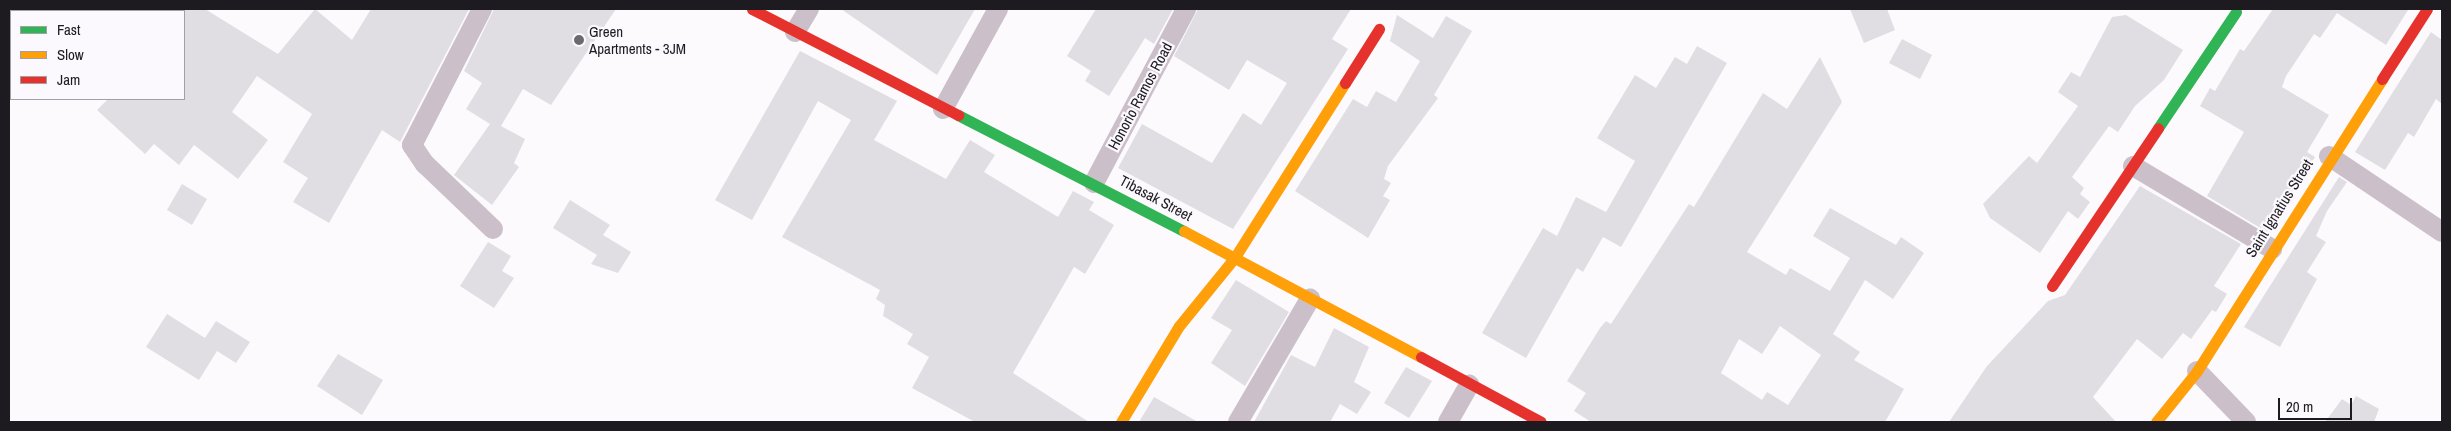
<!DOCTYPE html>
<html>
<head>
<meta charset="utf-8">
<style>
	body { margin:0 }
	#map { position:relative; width:2451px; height:431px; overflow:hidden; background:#fcfafd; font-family:"Archivo Narrow",sans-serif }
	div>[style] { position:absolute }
	.building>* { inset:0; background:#e0dee3 }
	.street>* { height:20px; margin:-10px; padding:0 10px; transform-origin:10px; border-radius:10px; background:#cbbfc9 }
	.fast>* { height:11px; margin:-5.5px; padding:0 5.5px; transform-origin:5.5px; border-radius:5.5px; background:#30b455 }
	.slow>* { height:11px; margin:-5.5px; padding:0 5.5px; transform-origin:5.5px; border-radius:5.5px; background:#ff9f0a }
	.jam>* { height:11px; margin:-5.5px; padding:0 5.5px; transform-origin:5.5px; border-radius:5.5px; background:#e5322d }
	.dots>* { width:14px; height:14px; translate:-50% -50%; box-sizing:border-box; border:2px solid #fcf9fe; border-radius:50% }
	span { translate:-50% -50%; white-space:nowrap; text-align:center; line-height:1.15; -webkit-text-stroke:4.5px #fcf9fe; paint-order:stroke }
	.poi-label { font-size:15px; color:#1d1b1f }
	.left { translate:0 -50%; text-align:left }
	.street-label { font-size:15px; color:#1d1b1f }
	.frame { position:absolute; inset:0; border:10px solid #1d1b1f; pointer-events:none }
	.legend { position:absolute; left:10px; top:10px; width:175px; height:90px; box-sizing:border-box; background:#fcf9fe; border:1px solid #a3a0a5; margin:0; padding:6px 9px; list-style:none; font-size:15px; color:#1d1b1f }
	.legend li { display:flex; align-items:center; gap:10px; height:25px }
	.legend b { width:25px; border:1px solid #a3a0a5 }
	.scale { position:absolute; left:2278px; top:398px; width:74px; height:22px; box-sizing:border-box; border:2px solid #1d1b1f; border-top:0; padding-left:6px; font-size:15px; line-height:18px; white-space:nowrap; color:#1d1b1f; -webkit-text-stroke:4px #fcf9fe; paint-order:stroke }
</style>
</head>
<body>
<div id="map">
	<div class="building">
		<div style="clip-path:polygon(184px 9px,205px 9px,278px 54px,315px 9px,352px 40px,371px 9px,469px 9px,400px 142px,382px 130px,329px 223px,293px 202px,308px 178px,283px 162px,312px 114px,257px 76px,232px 112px,268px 140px,238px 179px,194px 145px,179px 165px,154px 144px,145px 154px,97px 110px,108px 99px,184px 99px)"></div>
		<div style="clip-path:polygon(494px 9px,616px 9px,551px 105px,523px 89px,501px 126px,525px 139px,514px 163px,519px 167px,492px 205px,454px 175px,490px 124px,466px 109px,482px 83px,464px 71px)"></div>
		<div style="clip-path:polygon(841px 9px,975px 9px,937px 75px)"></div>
		<div style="clip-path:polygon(1096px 9px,1173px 9px,1154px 44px,1145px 38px,1109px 96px,1085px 81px,1091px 71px,1067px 56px)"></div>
		<div style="clip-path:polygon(1198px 9px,1351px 9px,1332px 39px,1348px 49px,1233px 229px,1118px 168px,1142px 124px,1212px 163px,1243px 113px,1261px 125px,1287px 83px,1247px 60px,1229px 90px,1174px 56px)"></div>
		<div style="clip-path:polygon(1850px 9px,1887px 9px,1895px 30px,1864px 43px)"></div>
		<div style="clip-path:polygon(2273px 9px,2408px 10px,2386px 45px,2337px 13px,2320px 38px,2314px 34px,2286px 76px,2282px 87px,2329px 115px,2307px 152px,2315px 157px,2267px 232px,2207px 196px,2244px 132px,2200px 106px,2210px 88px,2215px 91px,2240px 49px,2244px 51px)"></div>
		<div style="clip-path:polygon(1397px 15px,1433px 38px,1446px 16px,1472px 31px,1434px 95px,1438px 98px,1388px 166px,1384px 179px,1391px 183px,1383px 196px,1390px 200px,1368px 238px,1295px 191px,1353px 99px,1367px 107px,1376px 91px,1396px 102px,1420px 61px,1390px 41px)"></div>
		<div style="clip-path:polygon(2126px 15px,2183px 50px,2164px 80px,2135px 106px,2118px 132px,2109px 126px,2072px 177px,2084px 188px,2080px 194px,2090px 202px,2078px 219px,2068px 211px,2040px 253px,1990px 218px,1983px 204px,2029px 156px,2037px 163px,2078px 106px,2058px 92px,2071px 72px,2080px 77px,2112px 17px)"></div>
		<div style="clip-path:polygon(2431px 32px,2442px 40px,2442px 104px,2436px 99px,2414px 137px,2408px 133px,2385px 170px,2355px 152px)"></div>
		<div style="clip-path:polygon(1902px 39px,1932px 55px,1920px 79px,1889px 63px)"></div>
		<div style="clip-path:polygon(1697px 46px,1727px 63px,1621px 247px,1603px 237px,1583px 272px,1577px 268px,1526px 358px,1482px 333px,1543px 228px,1557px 236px,1576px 197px,1606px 212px,1635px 161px,1597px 138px,1635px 75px,1656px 88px,1675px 57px,1687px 64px)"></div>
		<div style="clip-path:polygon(800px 51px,897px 101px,874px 140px,946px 179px,970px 140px,995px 155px,984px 172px,1058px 217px,1073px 191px,1094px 202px,1089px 210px,1114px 225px,1085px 274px,1074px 267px,1013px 373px,1089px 422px,975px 422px,912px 388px,929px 357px,907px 344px,913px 334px,883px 316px,885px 305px,876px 299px,880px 290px,782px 237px,851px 120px,818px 101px,752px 220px,715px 200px)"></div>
		<div style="clip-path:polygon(evenodd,1820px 57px,1842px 102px,1747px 252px,1786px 275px,1790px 268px,1830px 291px,1850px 258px,1813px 236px,1830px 208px,1896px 245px,1901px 237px,1924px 253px,1893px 299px,1865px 280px,1833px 334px,1860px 352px,1854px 360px,1904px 389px,1885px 422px,1591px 422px,1574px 411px,1586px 393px,1567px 381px,1600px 328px,1606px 321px,1611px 324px,1689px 204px,1694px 207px,1763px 93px,1787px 109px,1820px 57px,1780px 326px,1821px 355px,1788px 405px,1767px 392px,1762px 400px,1721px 373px,1739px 339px,1762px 354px,1780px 326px)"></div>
		<div style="clip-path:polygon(2339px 177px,2347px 182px,2327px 211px,2316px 236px,2326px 242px,2307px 272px,2317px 279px,2280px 347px,2244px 327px)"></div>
		<div style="clip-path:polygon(182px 184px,207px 199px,192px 225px,167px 210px)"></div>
		<div style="clip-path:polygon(2140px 186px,2241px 244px,2214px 286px,2227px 294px,2216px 312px,2212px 310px,2191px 339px,2183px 333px,2162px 359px,2137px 339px,2093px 397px,2116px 422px,1949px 422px,1987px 366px,2048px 301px,2065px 295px)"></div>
		<div style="clip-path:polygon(570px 200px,610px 225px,603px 235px,631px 252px,618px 273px,591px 264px,597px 255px,553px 228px)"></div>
		<div style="clip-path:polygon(488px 242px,511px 256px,502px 271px,514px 278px,494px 308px,460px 286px)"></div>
		<div style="clip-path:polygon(1236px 280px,1289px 312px,1245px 386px,1211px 363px,1232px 330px,1211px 318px)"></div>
		<div style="clip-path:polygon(167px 314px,205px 338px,216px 321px,250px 342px,236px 363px,217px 351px,199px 380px,146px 347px)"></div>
		<div style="clip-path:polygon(1334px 328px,1369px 347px,1354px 382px,1371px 392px,1357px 414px,1340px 404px,1330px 422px,1254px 422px,1291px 355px,1315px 367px)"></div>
		<div style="clip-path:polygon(338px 354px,383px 380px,362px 415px,317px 386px)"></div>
		<div style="clip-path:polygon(1406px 367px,1432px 381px,1409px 418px,1384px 403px)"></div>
		<div style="clip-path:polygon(2356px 396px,2379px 409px,2374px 422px,2325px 422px,2342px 399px,2351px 405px)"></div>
		<div style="clip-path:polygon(1154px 397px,1198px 422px,1139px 422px)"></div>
	</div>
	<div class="street">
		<div style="left:60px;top:9px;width:3px;rotate:45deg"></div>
		<div style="left:482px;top:9px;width:153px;rotate:117.2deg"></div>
		<div style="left:412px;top:145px;width:23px;rotate:56deg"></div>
		<div style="left:425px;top:164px;width:94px;rotate:43.7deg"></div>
		<div style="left:795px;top:32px;width:27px;rotate:-59deg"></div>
		<div style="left:943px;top:109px;width:114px;rotate:-61.2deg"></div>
		<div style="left:2329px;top:156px;width:136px;rotate:33.9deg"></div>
		<div style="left:2133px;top:166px;width:162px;rotate:30.8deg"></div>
		<div style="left:1094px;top:183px;width:197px;rotate:-62.1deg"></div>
		<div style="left:2197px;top:371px;width:71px;rotate:46.1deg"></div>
		<div style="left:1238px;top:422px;width:143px;rotate:-59.7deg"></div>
		<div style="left:1448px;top:422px;width:43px;rotate:-60.4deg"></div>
	</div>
	<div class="fast">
		<div style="left:958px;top:115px;width:254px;rotate:27.2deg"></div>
		<div style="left:2158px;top:128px;width:140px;rotate:-56.1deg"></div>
	</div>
	<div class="slow">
		<div style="left:1184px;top:231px;width:268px;rotate:28deg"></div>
		<div style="left:1121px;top:422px;width:112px;rotate:-58.9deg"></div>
		<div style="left:1179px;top:326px;width:89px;rotate:-50.9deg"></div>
		<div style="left:1235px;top:257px;width:206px;rotate:-57.7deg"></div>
		<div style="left:2156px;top:422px;width:65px;rotate:-51.2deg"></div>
		<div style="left:2197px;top:371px;width:346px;rotate:-57.6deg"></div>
	</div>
	<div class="jam">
		<div style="left:752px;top:9px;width:232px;rotate:27.2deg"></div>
		<div style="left:2382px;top:79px;width:83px;rotate:-57.3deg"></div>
		<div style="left:1345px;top:83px;width:64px;rotate:-57.8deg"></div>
		<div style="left:2052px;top:286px;width:190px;rotate:-56.1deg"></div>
		<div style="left:1421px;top:357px;width:136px;rotate:28.4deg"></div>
	</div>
	<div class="dots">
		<div style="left:579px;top:40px;background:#6b696d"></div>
	</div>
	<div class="poi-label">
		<span class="left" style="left:589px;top:40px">Green<br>Apartments - 3JM</span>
	</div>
	<div class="street-label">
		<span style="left:1140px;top:96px;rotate:-62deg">Honorio Ramos Road</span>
		<span style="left:1156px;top:198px;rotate:28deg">Tibasak Street</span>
		<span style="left:2279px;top:208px;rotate:-58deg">Saint Ignatius Street</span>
	</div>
	<div class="frame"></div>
	<ul class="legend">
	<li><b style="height:6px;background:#30b455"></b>Fast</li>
	<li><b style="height:6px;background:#ff9f0a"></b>Slow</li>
	<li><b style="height:6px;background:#e5322d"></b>Jam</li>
	</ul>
	<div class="scale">20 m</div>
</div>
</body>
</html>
